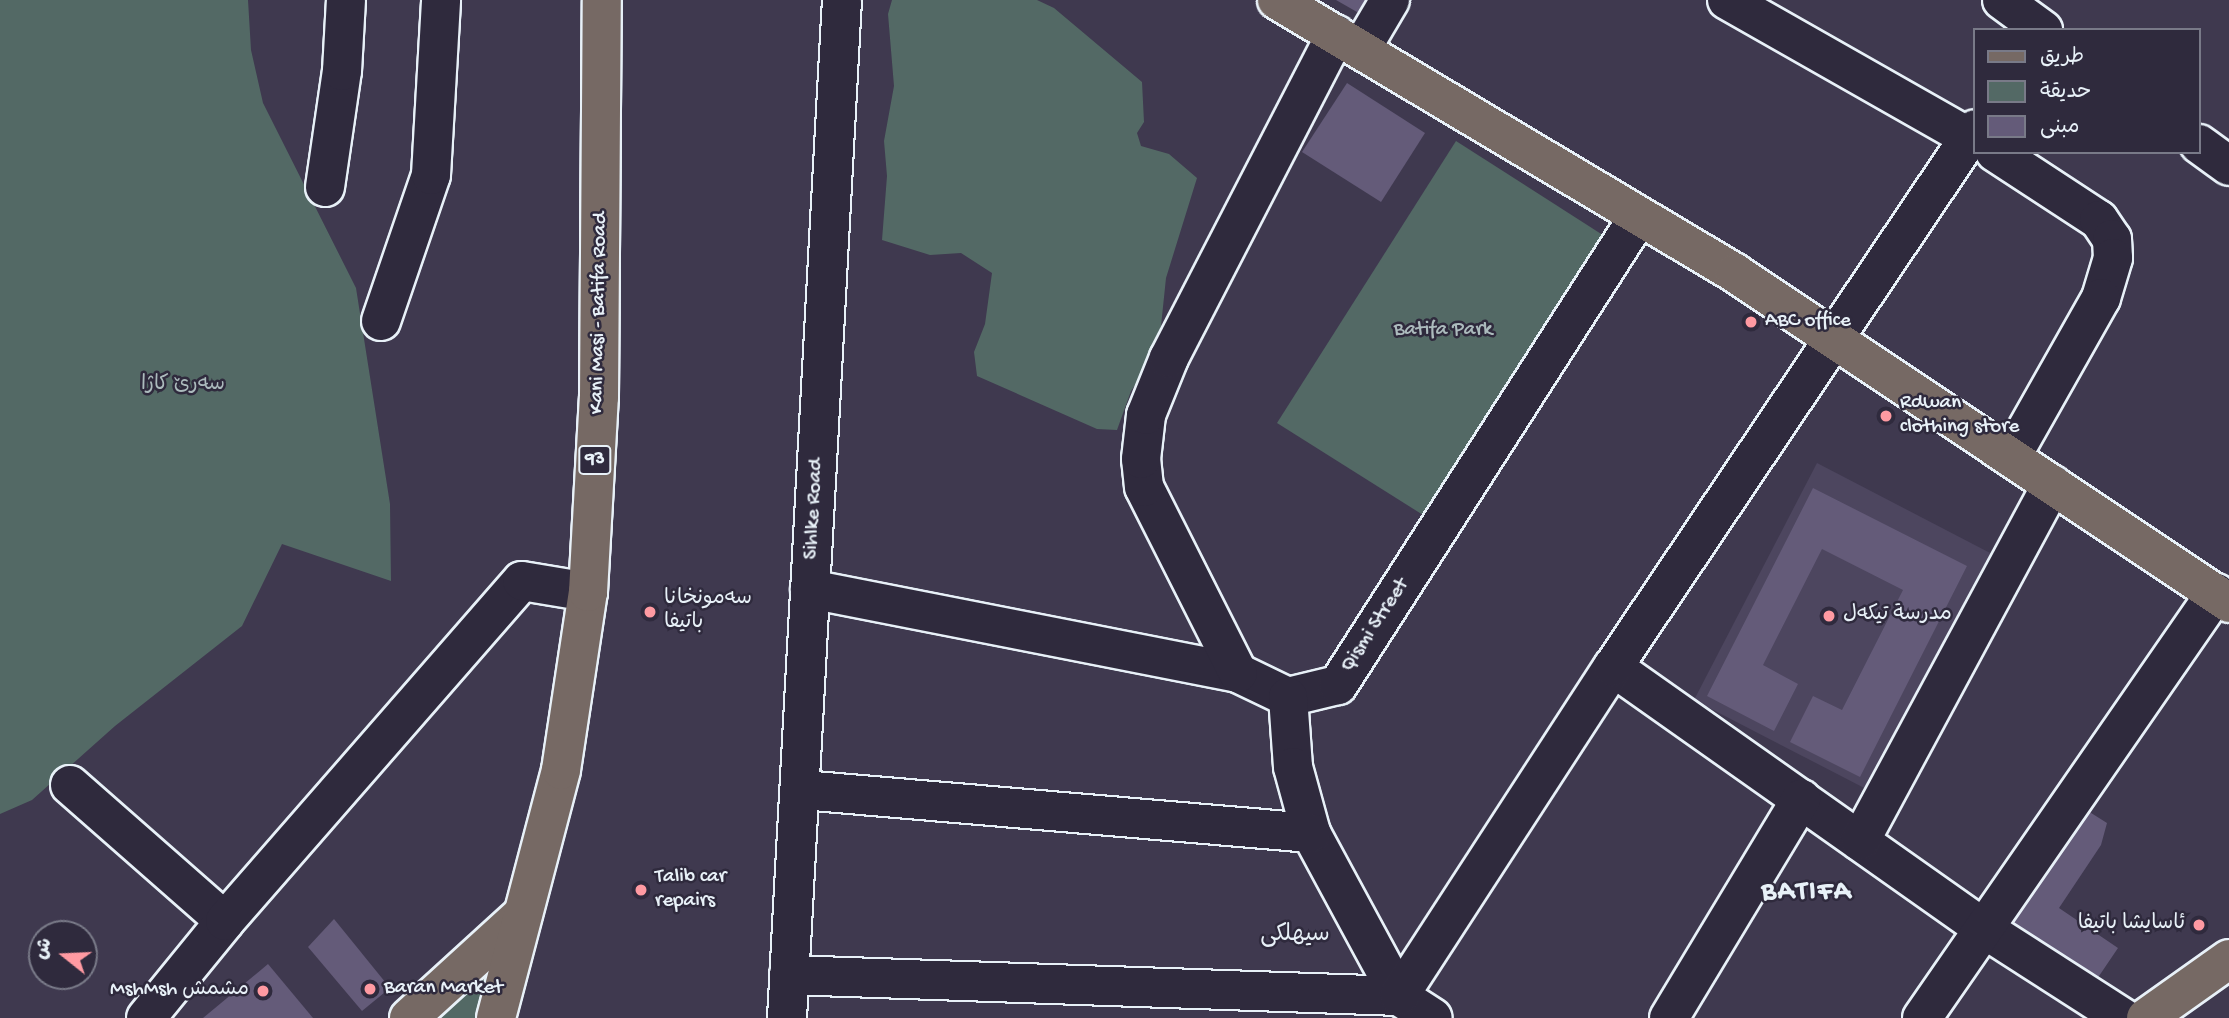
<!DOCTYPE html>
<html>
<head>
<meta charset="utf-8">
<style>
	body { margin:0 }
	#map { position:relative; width:2229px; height:1018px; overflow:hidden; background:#3f394f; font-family:"Gochi Hand","Playpen Sans Arabic",sans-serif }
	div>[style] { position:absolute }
	.built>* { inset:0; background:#4d465f }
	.green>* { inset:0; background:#536965 }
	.building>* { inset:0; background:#645b79 }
	.roads { filter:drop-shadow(2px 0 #e8f1f8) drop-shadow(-2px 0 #e8f1f8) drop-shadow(0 2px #e8f1f8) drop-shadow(0 -2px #e8f1f8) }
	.minor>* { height:38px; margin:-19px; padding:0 19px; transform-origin:19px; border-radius:19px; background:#2f2a3d }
	.major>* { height:38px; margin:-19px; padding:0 19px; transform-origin:19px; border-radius:19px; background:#766964 }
	.highway>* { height:38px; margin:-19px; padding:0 19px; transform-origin:19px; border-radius:19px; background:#766964 }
	.dots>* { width:19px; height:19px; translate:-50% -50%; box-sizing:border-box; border:4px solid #2f2a3d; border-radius:50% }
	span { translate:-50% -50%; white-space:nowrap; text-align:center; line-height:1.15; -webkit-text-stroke:5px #2f2a3d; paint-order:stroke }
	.shield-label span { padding:2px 5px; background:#2f2a3d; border:2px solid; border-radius:5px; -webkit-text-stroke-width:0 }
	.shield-label { font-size:19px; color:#e8f1f8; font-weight:700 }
	.street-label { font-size:21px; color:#e8f1f8 }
	.poi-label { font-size:21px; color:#e8f1f8 }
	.left { translate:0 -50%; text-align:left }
	.right { translate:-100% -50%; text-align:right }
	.park-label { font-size:21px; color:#acbbbd }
	.neighbourhood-label { font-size:23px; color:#e8f1f8 }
	.district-label { font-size:28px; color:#e8f1f8; font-weight:700; letter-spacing:2px }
	.legend { position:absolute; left:1973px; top:28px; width:228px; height:126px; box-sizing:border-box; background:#2f2a3d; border:2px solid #797a88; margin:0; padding:9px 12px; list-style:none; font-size:21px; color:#e8f1f8 }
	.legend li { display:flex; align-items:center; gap:14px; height:35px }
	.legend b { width:35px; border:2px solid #797a88 }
	.north { position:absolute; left:28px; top:920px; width:70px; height:70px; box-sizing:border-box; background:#2f2a3d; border:2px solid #797a88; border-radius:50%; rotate:288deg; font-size:19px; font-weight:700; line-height:28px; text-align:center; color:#e8f1f8 }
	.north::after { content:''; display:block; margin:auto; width:24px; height:32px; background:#ff9aa2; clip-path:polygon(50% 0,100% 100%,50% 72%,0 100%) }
</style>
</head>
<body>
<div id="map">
	<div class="built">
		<div style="clip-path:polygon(1817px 463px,1994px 555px,1872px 792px,1694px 700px)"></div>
	</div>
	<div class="green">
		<div style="clip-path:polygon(0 0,248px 0,251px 50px,263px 103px,356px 288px,390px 504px,391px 581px,282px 544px,242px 626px,115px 726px,32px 800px,0 814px)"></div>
		<div style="clip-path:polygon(892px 0,1037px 0,1054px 8px,1142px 82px,1144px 122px,1137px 133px,1141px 146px,1169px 154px,1197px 178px,1166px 278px,1161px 326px,1150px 363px,1131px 391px,1117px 430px,1097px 429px,977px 376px,974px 352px,985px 324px,992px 273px,961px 253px,930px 255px,882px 240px,887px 176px,884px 141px,894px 86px,888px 14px)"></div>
		<div style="clip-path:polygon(1456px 141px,1609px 239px,1431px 520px,1277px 423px)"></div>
		<div style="clip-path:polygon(497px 966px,482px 1018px,437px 1018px)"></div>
	</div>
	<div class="building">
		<div style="clip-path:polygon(1336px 0,1373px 0,1364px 16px)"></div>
		<div style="clip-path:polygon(1347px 83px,1425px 133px,1381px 202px,1302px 152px)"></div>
		<div style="clip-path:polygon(1813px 488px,1967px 566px,1860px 777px,1790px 742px,1813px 696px,1842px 710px,1903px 590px,1822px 549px,1763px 665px,1798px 684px,1774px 731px,1707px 696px)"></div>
		<div style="clip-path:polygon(2080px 806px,2107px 823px,2101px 845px,2059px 908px,2118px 948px,2097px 979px,2005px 918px)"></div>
		<div style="clip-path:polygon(334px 919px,390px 988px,362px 1011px,308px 947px)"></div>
		<div style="clip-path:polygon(268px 964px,313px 1018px,203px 1018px)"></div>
	</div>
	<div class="roads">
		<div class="minor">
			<div style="left:1727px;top:0;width:285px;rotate:29.6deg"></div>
			<div style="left:2002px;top:0;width:51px;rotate:36.2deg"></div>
			<div style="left:1361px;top:49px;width:57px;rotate:-59.4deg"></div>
			<div style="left:2199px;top:144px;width:37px;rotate:36deg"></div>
			<div style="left:1995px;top:152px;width:124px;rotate:33.2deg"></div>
			<div style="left:2099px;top:220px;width:23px;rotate:56deg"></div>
			<div style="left:2112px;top:239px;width:19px;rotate:87deg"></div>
			<div style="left:2113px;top:258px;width:42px;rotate:106.7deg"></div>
			<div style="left:2101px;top:298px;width:183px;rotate:119.5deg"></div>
			<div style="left:325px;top:187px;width:117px;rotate:-81.7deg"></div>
			<div style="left:342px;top:71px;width:71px;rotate:-86.8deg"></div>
			<div style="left:381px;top:321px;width:154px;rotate:-71.1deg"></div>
			<div style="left:431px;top:175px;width:175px;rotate:-86.7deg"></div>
			<div style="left:810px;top:589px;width:436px;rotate:11.1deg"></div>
			<div style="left:1238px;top:673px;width:55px;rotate:25.6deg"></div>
			<div style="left:1288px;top:697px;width:51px;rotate:-13.5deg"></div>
			<div style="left:1338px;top:685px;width:557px;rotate:-57.31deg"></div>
			<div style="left:1613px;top:667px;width:456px;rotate:35.2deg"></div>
			<div style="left:1986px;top:930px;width:163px;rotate:32.7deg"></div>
			<div style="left:1238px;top:673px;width:208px;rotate:-116.8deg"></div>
			<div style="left:1144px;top:487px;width:28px;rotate:-96deg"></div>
			<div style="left:1141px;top:459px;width:44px;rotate:-83.5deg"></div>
			<div style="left:1146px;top:415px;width:61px;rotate:-68deg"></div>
			<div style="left:1169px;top:358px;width:364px;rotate:-62.7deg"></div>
			<div style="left:1288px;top:697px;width:70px;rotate:85.9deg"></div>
			<div style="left:1293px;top:767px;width:68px;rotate:74.7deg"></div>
			<div style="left:1311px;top:833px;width:185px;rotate:61.6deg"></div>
			<div style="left:1399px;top:996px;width:40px;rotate:32.9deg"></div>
			<div style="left:70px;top:785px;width:206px;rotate:41.3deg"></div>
			<div style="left:802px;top:790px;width:511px;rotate:4.83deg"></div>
			<div style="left:1860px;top:841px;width:405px;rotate:-61.7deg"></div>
			<div style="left:789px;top:975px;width:610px;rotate:1.97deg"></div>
			<div style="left:1399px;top:996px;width:392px;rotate:-57deg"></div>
			<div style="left:1613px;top:667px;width:648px;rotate:-56.06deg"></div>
			<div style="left:146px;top:1018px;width:125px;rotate:-50.8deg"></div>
			<div style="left:225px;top:921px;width:451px;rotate:-48.9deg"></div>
			<div style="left:522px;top:581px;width:67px;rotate:9.5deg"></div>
			<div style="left:787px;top:1018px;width:1019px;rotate:-86.91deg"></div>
			<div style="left:1669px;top:1018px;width:256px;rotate:-58.9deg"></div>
			<div style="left:1922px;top:1018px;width:517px;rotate:-55.33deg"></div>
		</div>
		<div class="major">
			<div style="left:1277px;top:0;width:533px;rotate:30.8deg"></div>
			<div style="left:1735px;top:273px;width:594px;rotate:33.74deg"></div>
			<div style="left:409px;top:1018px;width:154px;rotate:-42.4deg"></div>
			<div style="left:496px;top:1018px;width:256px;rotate:-75.3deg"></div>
			<div style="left:561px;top:770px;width:180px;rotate:-81.4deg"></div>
			<div style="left:588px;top:592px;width:195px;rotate:-86.8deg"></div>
			<div style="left:599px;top:397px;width:397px;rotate:-89.6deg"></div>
		</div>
		<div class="highway">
			<div style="left:2146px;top:1018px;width:102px;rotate:-35.4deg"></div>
		</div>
	</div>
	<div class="dots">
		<div style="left:1751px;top:322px;background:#ff9aa2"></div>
		<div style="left:1886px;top:416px;background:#ff9aa2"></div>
		<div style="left:650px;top:612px;background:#ff9aa2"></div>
		<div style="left:1829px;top:616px;background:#ff9aa2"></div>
		<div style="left:641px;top:890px;background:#ff9aa2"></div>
		<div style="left:2199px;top:925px;background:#ff9aa2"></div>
		<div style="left:370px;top:989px;background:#ff9aa2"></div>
		<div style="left:263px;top:991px;background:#ff9aa2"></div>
	</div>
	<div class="shield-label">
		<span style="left:595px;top:460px">93</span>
	</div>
	<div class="street-label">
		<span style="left:600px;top:313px;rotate:-89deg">Kani Masi - Batifa Road</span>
		<span style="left:815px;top:509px;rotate:-87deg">Sihlke Road</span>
		<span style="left:1376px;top:626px;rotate:-57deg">Qismi Street</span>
	</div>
	<div class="poi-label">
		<span class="left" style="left:1765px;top:322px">ABC office</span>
		<span class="left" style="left:1900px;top:416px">Rdwan<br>clothing store</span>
		<span class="left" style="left:664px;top:612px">سه‌مونخانا<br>باتيفا</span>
		<span class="left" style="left:1843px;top:616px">مدرسة تيكه‌ل</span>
		<span class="left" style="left:655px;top:890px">Talib car<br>repairs</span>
		<span class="right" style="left:2185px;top:925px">ئاسایشا باتیفا</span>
		<span class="left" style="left:384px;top:989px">Baran Market</span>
		<span class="right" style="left:249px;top:991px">MshMsh مشمش</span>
	</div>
	<div class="park-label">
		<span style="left:1443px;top:331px">Batifa Park</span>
		<span style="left:183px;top:386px">سەرێ کاژا</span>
	</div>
	<div class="neighbourhood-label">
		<span style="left:1295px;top:936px">سيهلكى</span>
	</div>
	<div class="district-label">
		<span style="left:1807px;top:893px">BATIFA</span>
	</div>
	<ul class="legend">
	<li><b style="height:9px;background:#766964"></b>طريق</li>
	<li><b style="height:19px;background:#536965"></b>حديقة</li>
	<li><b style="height:19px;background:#645b79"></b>مبنى</li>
	</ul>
	<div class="north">ش</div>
</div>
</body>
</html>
